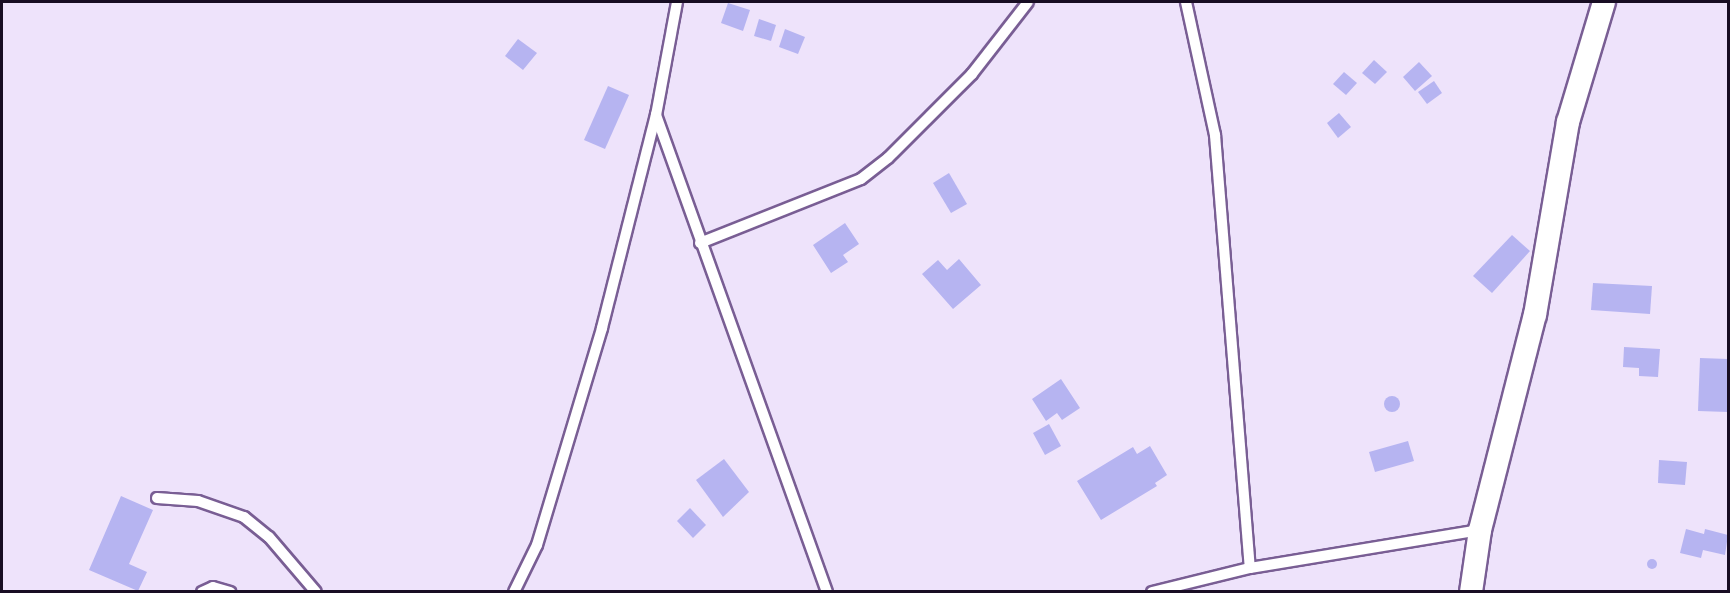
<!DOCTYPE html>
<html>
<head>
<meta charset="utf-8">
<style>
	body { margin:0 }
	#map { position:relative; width:1730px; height:593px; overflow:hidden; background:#eee3fb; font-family:"PT Sans",sans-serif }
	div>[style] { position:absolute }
	.building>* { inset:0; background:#b6b4f1 }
	.round { border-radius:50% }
	.roads { filter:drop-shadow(2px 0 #795e94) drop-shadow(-2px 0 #795e94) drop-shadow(0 2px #795e94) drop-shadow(0 -2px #795e94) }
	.lane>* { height:10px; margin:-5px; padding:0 5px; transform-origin:5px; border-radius:5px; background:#fff }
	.street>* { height:22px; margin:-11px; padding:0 11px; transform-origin:11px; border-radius:11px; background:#fff }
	span { translate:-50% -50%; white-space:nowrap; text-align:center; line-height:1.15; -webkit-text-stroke:6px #fff; paint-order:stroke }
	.frame { position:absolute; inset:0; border:3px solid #180d23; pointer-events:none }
</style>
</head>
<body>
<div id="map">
	<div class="building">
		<div style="clip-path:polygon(728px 3px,750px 10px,743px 31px,721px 23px)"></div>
		<div style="clip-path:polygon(759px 19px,776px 25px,771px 41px,754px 36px)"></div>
		<div style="clip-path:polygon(785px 29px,805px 37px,798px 54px,779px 47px)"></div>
		<div style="clip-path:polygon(518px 39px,537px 53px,523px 70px,505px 56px)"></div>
		<div style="clip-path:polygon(1374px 60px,1387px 72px,1375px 84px,1362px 73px)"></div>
		<div style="clip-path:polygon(1419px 62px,1432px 76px,1415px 91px,1403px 77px)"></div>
		<div style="clip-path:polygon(1344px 72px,1357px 83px,1346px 95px,1333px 84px)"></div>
		<div style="clip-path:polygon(1434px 81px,1442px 93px,1427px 104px,1418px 92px)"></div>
		<div style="clip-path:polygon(608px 86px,629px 95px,605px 149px,584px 140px)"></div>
		<div style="clip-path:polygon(1339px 113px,1351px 127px,1338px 138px,1327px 123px)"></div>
		<div style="clip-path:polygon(949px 173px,967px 204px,951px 213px,933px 183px)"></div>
		<div style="clip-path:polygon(845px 223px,859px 244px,843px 255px,848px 262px,831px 273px,813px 245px)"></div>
		<div style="clip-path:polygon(1512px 235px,1530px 251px,1492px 293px,1473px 276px)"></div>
		<div style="clip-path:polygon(959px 259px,981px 285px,953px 309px,922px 274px,938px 260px,947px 270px)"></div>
		<div style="clip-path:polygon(1593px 283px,1652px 286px,1650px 314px,1591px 310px)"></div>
		<div style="clip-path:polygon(1624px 347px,1660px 349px,1658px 377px,1639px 376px,1639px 368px,1623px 367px)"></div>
		<div style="clip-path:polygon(1700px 358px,1728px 359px,1728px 412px,1698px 411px)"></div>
		<div style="clip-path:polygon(1061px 379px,1080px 408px,1062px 420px,1057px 413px,1046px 421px,1032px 399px)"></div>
		<div class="round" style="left:1384px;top:396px;width:16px;height:16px"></div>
		<div style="clip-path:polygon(1049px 424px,1061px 446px,1045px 455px,1033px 433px)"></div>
		<div style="clip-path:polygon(1408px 441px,1414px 461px,1375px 472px,1369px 452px)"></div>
		<div style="clip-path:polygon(1150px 446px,1167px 475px,1155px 483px,1157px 486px,1101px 520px,1077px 481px,1133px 447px,1137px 454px)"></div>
		<div style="clip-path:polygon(724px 459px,749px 492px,723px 517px,696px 480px)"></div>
		<div style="clip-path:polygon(1659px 460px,1687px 462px,1685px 485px,1658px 483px)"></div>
		<div style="clip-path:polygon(121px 496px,153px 510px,129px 564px,147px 572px,138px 591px,89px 570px)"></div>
		<div style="clip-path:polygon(690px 508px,706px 525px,693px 538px,677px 521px)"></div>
		<div style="clip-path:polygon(1686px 529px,1704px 534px,1705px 529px,1728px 535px,1725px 555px,1703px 550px,1701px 558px,1680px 553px)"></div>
		<div class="round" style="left:1647px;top:559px;width:10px;height:10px"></div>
	</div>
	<div class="roads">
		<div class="lane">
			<div style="left:677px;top:2px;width:115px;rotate:100.5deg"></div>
			<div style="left:656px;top:115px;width:507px;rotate:70.28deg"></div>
			<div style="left:1186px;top:2px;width:136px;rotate:77.7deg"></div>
			<div style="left:1215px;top:135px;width:434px;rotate:85.4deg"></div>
			<div style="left:700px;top:243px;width:173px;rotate:-21.7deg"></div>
			<div style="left:861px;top:179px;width:34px;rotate:-38deg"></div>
			<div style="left:888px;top:158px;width:119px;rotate:-45deg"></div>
			<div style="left:972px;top:74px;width:91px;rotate:-52.1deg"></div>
			<div style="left:157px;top:498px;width:41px;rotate:4.2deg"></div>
			<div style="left:198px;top:501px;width:49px;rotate:19.2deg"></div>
			<div style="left:244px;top:517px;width:32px;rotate:39deg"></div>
			<div style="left:269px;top:537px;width:72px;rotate:49.5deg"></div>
			<div style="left:202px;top:592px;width:12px;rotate:-24deg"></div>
			<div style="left:213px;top:587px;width:18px;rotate:16deg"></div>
			<div style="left:514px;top:592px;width:52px;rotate:-63.9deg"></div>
			<div style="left:537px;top:545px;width:227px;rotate:-73.3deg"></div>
			<div style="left:602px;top:328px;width:220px;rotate:-75.8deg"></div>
			<div style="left:1152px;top:592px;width:101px;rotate:-13.8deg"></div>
			<div style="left:1250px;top:568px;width:233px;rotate:-9.4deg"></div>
		</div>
		<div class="street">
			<div style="left:1471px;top:592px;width:63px;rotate:-81.7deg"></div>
			<div style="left:1480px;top:530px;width:222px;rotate:-75.7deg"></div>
			<div style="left:1535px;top:315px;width:196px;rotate:-80.3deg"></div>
			<div style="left:1568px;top:122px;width:125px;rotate:-73.3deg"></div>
		</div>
	</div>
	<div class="frame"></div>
</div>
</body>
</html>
